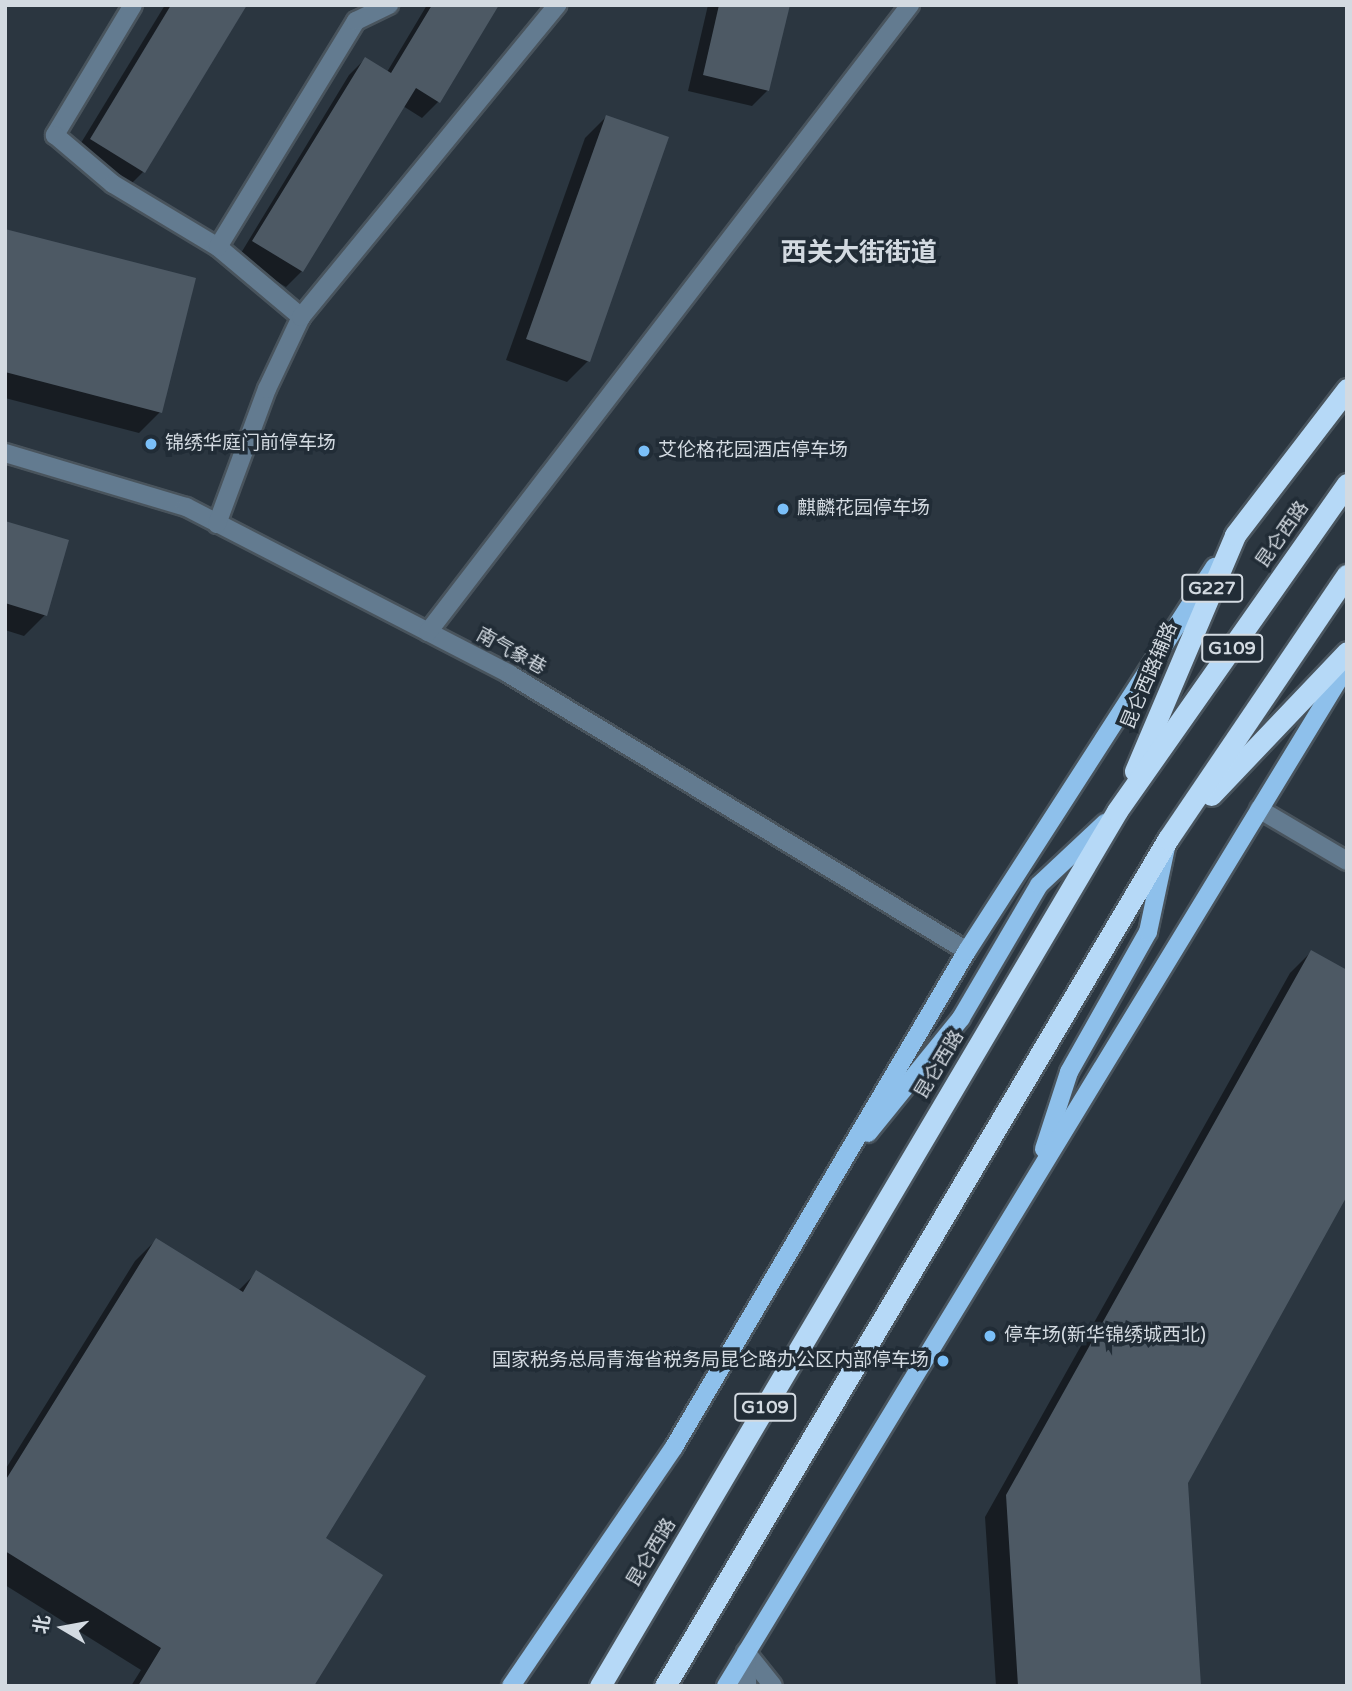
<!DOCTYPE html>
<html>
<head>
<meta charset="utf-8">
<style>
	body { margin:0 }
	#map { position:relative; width:1352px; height:1691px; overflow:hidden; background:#2b3640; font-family:"Varela Round","Noto Sans SC",sans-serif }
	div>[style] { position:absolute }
	.shadow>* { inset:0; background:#0007 }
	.building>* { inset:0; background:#4d5964 }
	.roads { filter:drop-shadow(2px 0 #49545d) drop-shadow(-2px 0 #49545d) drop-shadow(0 2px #49545d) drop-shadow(0 -2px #49545d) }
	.minor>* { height:18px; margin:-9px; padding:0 9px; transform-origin:9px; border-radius:9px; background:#637b90 }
	.major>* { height:18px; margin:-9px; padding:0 9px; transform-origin:9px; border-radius:9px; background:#8ec0eb }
	.highway>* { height:21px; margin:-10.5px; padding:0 10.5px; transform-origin:10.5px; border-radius:10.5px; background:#b6d9f7 }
	.dots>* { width:19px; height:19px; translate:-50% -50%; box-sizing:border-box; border:4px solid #212c36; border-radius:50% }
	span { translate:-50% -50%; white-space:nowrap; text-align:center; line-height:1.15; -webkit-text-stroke:7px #212c36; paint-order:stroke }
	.shield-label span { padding:2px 5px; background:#212c36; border:2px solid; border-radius:5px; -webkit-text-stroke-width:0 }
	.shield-label { font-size:18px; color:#d3dae1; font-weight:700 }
	.poi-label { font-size:19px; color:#d3dae1 }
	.left { translate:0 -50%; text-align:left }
	.right { translate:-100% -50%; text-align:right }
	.street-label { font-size:19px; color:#d3dae1 }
	.district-label { font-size:26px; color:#d3dae1; font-weight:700 }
	.frame { position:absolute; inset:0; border:7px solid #d3dae1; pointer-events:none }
	.north { position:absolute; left:28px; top:1593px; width:70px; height:70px; -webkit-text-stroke:5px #212c36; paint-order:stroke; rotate:280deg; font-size:19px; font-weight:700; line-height:28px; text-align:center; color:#d3dae1 }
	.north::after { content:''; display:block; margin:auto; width:24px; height:32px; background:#d3dae1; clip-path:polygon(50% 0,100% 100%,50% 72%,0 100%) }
</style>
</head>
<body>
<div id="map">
	<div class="shadow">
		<div style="clip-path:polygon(165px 5px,245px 5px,143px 172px,122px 193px,70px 161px)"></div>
		<div style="clip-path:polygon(427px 5px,497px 5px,438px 102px,422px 118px,403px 106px,302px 271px,286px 287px,238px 258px,349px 75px,365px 59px,387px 72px)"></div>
		<div style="clip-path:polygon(708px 5px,788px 5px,768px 90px,752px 106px,688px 91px)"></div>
		<div style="clip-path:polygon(606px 117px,588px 361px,567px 382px,506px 360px,585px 138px)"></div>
		<div style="clip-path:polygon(5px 231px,160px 412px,139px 433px,5px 398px)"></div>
		<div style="clip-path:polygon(5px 523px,45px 615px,24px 636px,5px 630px)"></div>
		<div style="clip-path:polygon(1311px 952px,1187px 1483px,1199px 1686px,996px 1686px,985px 1517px,1290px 973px)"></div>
		<div style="clip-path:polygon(156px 1240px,238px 1291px,256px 1273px,323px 1539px,312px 1686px,131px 1686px,141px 1670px,5px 1585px,5px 1470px,135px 1261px)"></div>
	</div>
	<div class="building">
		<div style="clip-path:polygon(171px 5px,247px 5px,145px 173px,90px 139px)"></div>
		<div style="clip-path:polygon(432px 5px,499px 5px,440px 103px,416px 88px,303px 272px,252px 241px,365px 57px,391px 73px)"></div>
		<div style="clip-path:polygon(719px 5px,790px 5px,769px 91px,703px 75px)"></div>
		<div style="clip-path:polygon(606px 115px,669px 137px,590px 362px,526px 339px)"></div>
		<div style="clip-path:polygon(5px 229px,196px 278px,162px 413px,5px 372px)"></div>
		<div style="clip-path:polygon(5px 521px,69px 540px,47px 616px,5px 603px)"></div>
		<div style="clip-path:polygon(1311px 950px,1347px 970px,1347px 1196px,1188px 1483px,1201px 1686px,1018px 1686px,1006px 1495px)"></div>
		<div style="clip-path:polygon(156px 1238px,243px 1292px,256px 1270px,426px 1376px,326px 1538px,383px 1575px,314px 1686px,138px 1686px,161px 1648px,5px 1551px,5px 1481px)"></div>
	</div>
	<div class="roads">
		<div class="minor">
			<div style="left:133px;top:5px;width:152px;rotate:121deg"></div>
			<div style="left:55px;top:135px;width:76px;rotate:40.2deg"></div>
			<div style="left:113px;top:184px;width:122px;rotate:31deg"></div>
			<div style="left:218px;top:247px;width:109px;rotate:40.1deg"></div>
			<div style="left:218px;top:247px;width:265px;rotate:-58.6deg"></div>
			<div style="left:356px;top:21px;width:37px;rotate:-26deg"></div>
			<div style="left:5px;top:453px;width:189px;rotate:16.6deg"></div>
			<div style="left:186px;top:507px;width:364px;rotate:27.3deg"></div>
			<div style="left:509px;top:674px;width:535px;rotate:31.17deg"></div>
			<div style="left:217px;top:524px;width:144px;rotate:-69.7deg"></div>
			<div style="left:267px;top:389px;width:80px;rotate:-64.7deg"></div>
			<div style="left:301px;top:317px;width:404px;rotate:-50.6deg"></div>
			<div style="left:428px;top:632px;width:791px;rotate:-52.45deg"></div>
			<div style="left:1259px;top:809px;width:102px;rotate:30.6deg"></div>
			<div style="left:746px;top:1652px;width:43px;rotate:51.5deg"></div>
			<div style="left:746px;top:1652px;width:34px;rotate:88deg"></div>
		</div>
		<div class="major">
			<div style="left:868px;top:1133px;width:148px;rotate:-51deg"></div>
			<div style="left:961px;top:1018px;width:154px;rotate:-59.6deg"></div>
			<div style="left:1039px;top:885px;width:91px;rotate:-43.2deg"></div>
			<div style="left:1044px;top:1149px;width:81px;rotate:-72deg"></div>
			<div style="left:1069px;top:1072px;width:161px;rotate:-60.6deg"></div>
			<div style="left:1148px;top:932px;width:87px;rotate:-78deg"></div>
			<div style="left:511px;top:1686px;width:289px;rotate:-55.7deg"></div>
			<div style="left:674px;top:1447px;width:576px;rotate:-59.43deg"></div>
			<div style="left:967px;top:951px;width:457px;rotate:-57.2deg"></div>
			<div style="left:726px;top:1686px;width:1194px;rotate:-58.67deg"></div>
		</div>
		<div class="highway">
			<div style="left:1135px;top:771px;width:256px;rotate:-67deg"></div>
			<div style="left:1235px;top:535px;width:184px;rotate:-52.5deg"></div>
			<div style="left:1211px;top:795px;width:197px;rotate:-46.4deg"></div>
			<div style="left:600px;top:1686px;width:1016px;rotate:-59.42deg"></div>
			<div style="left:1117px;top:811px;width:400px;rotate:-54.9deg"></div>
			<div style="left:665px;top:1686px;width:985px;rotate:-59.3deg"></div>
			<div style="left:1168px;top:839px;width:319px;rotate:-55.9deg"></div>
		</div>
	</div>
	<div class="dots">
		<div style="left:151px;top:444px;background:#7abff8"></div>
		<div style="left:644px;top:451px;background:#7abff8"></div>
		<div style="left:783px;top:509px;background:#7abff8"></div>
		<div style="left:990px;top:1336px;background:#7abff8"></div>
		<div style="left:943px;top:1361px;background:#7abff8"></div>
	</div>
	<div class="shield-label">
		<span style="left:1212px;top:588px">G227</span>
		<span style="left:1232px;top:648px">G109</span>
		<span style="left:765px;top:1407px">G109</span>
	</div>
	<div class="poi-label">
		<span class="left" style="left:165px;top:444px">锦绣华庭门前停车场</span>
		<span class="left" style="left:658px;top:451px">艾伦格花园酒店停车场</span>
		<span class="left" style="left:797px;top:509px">麒麟花园停车场</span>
		<span class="left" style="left:1004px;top:1336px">停车场(新华锦绣城西北)</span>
		<span class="right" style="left:929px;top:1361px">国家税务总局青海省税务局昆仑路办公区内部停车场</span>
	</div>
	<div class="street-label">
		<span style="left:1283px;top:535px;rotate:-55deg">昆仑西路</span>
		<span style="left:511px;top:652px;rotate:29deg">南气象巷</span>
		<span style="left:1150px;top:676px;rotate:-67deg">昆仑西路辅路</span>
		<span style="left:940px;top:1065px;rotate:-59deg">昆仑西路</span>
		<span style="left:652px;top:1553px;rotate:-59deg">昆仑西路</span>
	</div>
	<div class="district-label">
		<span style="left:859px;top:253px">西关大街街道</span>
	</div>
	<div class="frame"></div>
	<div class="north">北</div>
</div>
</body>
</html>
